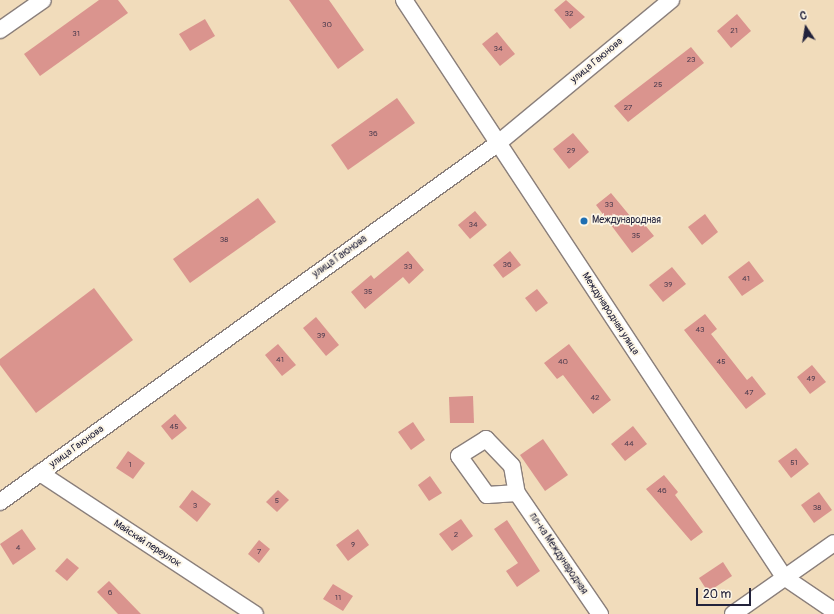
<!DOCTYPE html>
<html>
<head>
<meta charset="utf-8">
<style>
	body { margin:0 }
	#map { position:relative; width:834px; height:614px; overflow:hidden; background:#f1dcbb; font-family:Pangolin,sans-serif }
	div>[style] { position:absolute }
	.building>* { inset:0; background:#da948e }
	.roads { filter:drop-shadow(1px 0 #8a7f7b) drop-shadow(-1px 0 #8a7f7b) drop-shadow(0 1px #8a7f7b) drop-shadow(0 -1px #8a7f7b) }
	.minor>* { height:16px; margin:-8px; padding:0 8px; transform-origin:8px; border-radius:8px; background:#fff }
	.dots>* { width:11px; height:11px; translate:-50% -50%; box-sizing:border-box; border:2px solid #fcf5e5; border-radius:50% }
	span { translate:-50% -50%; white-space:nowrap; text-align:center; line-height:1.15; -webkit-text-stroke:3.5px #fcf5e5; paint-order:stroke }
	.number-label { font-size:8px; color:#503e50 }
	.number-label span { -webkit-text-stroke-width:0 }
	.street-label { font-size:10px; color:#22223b }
	.poi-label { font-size:10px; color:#22223b }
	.left { translate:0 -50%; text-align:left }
	.north { position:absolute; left:786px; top:8px; width:40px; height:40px; -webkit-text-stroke:3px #fcf5e5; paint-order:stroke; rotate:348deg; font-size:11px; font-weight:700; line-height:16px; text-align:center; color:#22223b }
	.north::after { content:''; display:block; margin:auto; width:14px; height:18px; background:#22223b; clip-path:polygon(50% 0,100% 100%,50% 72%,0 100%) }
	.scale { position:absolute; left:696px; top:588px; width:55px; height:18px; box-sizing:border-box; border:2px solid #22223b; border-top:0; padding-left:5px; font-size:12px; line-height:14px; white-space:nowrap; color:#22223b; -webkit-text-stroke:3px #fcf5e5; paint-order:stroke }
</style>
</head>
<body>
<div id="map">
	<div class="building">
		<div style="clip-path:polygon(99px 0,118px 0,128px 13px,40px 76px,24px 54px)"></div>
		<div style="clip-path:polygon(289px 0,329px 0,364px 50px,338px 69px)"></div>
		<div style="clip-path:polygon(566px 0,585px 17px,570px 29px,554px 10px)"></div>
		<div style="clip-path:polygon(737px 14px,751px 31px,731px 48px,717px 31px)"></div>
		<div style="clip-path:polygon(205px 19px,215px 36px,190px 51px,179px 34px)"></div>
		<div style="clip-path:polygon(497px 32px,515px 54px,500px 66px,482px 44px)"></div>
		<div style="clip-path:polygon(691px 47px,704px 63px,628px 122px,614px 106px)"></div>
		<div style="clip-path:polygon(397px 98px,415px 123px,348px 170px,331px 145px)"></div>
		<div style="clip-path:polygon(573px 133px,589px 152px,569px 169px,553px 149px)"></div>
		<div style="clip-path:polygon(611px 193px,635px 222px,640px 219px,654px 236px,632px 253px,596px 205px)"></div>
		<div style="clip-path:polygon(258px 198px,276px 222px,190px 283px,173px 259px)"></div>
		<div style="clip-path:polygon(475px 211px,487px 225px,470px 239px,458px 225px)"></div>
		<div style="clip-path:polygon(705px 214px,718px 232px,702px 245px,688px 227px)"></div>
		<div style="clip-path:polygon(408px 251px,424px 270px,409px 284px,403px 277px,365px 309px,351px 292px,371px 275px,374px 279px)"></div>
		<div style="clip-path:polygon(510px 251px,521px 265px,503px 278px,493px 265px)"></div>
		<div style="clip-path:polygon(749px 261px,764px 281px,742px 296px,728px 277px)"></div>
		<div style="clip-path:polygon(672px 267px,686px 284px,663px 302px,649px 285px)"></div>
		<div style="clip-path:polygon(94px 288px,133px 340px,36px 413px,0 365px,0 359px)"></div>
		<div style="clip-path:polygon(537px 289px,548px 303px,536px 312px,525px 298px)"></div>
		<div style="clip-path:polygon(705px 314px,717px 329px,711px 334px,747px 380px,752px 376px,766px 394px,746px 409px,684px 330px)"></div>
		<div style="clip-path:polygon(316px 317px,339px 345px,326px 356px,303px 328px)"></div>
		<div style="clip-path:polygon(278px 344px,296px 365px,282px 376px,265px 355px)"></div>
		<div style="clip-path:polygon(569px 344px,611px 400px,593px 414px,563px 375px,557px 379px,544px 363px)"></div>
		<div style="clip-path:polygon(812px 365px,826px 382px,810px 394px,797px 377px)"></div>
		<div style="clip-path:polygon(473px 396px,474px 423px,450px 423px,449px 397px)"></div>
		<div style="clip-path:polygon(175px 414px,187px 428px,172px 440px,161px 426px)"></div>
		<div style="clip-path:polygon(413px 422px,425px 440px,411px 450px,398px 432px)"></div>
		<div style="clip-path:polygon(633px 426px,647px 444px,625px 461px,611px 444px)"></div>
		<div style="clip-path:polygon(543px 439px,568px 475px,545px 491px,520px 455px)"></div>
		<div style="clip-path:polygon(796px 448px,809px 464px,791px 478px,778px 461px)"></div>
		<div style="clip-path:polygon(128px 451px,145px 463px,133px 479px,116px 468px)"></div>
		<div style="clip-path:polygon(664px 475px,678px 492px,675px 495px,703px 532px,691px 541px,646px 489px)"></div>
		<div style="clip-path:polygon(430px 476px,442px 493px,429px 501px,418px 485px)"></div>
		<div style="clip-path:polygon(192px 490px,211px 504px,197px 522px,179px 507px)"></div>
		<div style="clip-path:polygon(278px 490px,289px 500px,277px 512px,266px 502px)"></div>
		<div style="clip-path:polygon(819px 492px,832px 510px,814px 523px,801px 505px)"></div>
		<div style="clip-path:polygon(461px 519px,473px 536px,452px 551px,439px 534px)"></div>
		<div style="clip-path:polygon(507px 520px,540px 571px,517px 587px,506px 571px,518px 563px,494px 529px)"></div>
		<div style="clip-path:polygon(22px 529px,36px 549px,13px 565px,0 544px)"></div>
		<div style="clip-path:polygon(358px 529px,369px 545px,348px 561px,336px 545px)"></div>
		<div style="clip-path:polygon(259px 540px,270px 549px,259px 563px,248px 554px)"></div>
		<div style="clip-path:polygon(67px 558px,79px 568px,67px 581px,55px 571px)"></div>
		<div style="clip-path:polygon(723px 562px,732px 576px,708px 592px,699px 578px)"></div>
		<div style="clip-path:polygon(109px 581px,141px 614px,118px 614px,97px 592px)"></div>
		<div style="clip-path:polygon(333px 584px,353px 596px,343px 611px,323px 599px)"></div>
	</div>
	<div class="roads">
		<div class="minor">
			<div style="left:404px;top:0;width:691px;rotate:56.63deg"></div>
			<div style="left:784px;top:577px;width:60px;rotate:34.2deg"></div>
			<div style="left:0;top:30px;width:52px;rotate:-34.9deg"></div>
			<div style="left:40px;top:473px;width:257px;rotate:33.3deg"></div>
			<div style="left:517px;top:493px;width:30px;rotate:176deg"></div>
			<div style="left:487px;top:495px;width:48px;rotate:-125.7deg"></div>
			<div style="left:459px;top:456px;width:32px;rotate:-32deg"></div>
			<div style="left:486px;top:439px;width:37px;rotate:46deg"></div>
			<div style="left:512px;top:466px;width:27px;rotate:80deg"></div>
			<div style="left:517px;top:493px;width:147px;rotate:55.6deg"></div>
			<div style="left:0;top:502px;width:613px;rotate:-35.77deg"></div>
			<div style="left:497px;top:144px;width:226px;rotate:-39.6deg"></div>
			<div style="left:733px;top:614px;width:123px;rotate:-35.1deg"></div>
		</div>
	</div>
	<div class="dots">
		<div style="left:584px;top:221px;background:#1f6fb2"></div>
	</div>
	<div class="number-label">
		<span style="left:569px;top:14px">32</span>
		<span style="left:327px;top:25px">30</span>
		<span style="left:734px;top:31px">21</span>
		<span style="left:76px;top:34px">31</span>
		<span style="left:498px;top:49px">34</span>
		<span style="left:691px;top:60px">23</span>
		<span style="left:658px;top:85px">25</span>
		<span style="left:628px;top:108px">27</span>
		<span style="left:373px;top:134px">36</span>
		<span style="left:571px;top:151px">29</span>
		<span style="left:609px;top:205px">33</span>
		<span style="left:473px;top:225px">34</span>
		<span style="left:636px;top:236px">35</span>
		<span style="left:224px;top:240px">38</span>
		<span style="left:507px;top:265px">36</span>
		<span style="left:408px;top:267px">33</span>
		<span style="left:746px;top:279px">41</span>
		<span style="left:668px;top:285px">39</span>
		<span style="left:368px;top:292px">35</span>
		<span style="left:700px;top:330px">43</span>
		<span style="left:321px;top:336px">39</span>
		<span style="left:280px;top:360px">41</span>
		<span style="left:563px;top:362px">40</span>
		<span style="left:721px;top:362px">45</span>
		<span style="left:811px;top:379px">49</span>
		<span style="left:749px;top:393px">47</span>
		<span style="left:595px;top:398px">42</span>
		<span style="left:174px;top:427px">45</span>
		<span style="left:629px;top:444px">44</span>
		<span style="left:794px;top:463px">51</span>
		<span style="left:130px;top:465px">1</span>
		<span style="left:662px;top:491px">46</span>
		<span style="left:277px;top:501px">5</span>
		<span style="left:195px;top:506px">3</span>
		<span style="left:817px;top:508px">38</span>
		<span style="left:456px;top:535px">2</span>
		<span style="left:353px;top:545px">9</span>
		<span style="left:18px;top:548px">4</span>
		<span style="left:259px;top:552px">7</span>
		<span style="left:110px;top:593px">6</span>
		<span style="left:338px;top:598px">11</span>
	</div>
	<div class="street-label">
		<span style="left:597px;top:61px;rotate:-40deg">улица Гаюнова</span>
		<span style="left:340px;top:257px;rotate:-36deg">улица Гаюнова</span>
		<span style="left:610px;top:314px;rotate:57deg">Международная улица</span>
		<span style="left:77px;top:447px;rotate:-36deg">улица Гаюнова</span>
		<span style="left:147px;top:544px;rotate:33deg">Майский переулок</span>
		<span style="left:558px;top:554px;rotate:56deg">пл-ка Международная</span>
	</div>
	<div class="poi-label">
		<span class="left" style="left:592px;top:221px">Международная</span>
	</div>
	<div class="north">С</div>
	<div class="scale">20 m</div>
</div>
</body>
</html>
